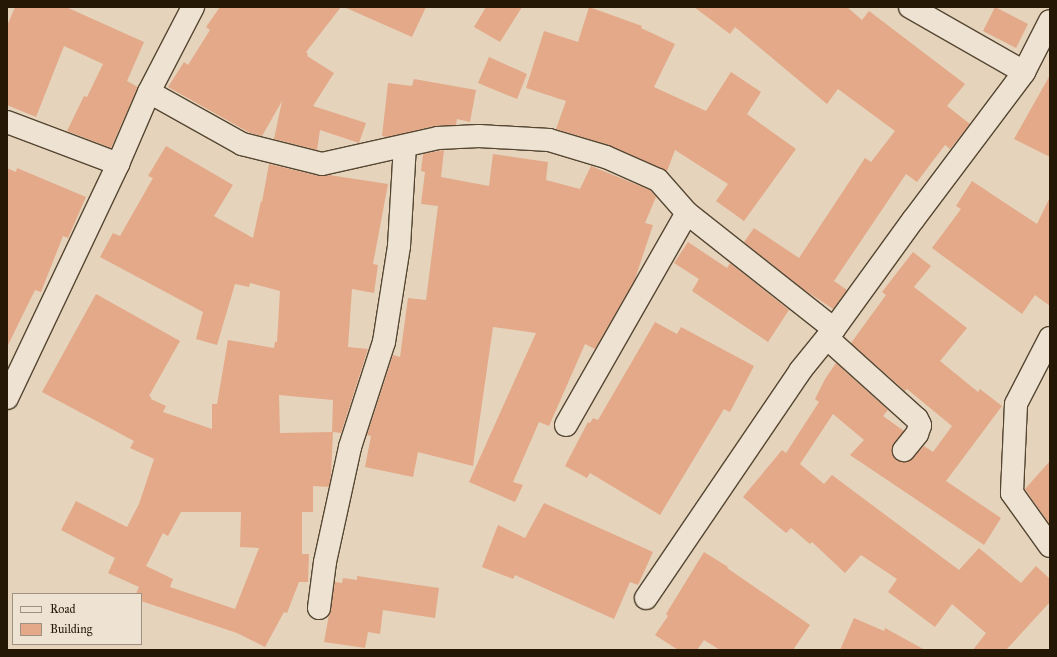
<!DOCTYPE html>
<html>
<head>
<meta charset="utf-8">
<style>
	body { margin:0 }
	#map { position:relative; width:1057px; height:657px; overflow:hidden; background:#e5d3bb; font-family:"IM FELL Great Primer",serif }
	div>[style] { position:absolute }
	.building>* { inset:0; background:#e3a989 }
	.roads { filter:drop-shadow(1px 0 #554732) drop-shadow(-1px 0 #554732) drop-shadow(0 1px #554732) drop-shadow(0 -1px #554732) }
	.minor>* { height:22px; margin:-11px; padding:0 11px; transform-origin:11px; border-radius:11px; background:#eee2d3 }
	span { translate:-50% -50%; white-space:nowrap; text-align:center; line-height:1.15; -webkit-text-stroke:4px #eee2d3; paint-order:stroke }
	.frame { position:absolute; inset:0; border:8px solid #251805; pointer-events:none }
	.legend { position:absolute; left:12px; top:593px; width:130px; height:52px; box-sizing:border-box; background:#eee2d3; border:1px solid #9e9181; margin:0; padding:5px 7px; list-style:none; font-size:12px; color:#251805 }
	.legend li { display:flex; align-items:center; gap:8px; height:20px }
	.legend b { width:20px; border:1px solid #9e9181 }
</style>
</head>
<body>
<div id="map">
	<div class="building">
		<div style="clip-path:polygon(15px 7px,66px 7px,144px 42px,127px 81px,138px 87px,111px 148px,67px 131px,84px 96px,87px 97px,103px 64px,64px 46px,36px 117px,7px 105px,7px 26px)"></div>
		<div style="clip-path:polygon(220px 7px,341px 7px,306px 52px,308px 54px,307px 56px,334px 73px,313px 106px,366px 123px,359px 143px,320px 130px,317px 150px,274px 139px,282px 101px,262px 136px,250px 133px,168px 87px,184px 62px,188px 65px,210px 30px,206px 27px)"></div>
		<div style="clip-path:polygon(344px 7px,426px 7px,412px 37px)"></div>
		<div style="clip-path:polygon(486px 7px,522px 7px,500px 42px,474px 27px)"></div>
		<div style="clip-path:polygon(589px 7px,642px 26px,641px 28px,675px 44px,654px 87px,706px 111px,731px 72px,761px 92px,747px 114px,796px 149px,744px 221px,716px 201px,728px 184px,675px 150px,667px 171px,611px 146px,556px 129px,566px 101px,526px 88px,544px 31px,578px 42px)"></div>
		<div style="clip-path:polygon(694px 7px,847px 7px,862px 20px,869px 11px,965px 84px,947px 106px,970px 124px,950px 149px,945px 145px,917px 182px,906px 174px,834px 281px,847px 290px,833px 309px,803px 289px,744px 242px,754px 228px,799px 258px,865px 158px,871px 162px,895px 131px,838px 89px,827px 104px,735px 27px,730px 34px)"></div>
		<div style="clip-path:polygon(995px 7px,1028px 24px,1016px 48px,983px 31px)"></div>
		<div style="clip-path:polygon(489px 57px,527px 74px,517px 99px,478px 83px)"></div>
		<div style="clip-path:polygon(1050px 75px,1050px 157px,1014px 139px)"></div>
		<div style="clip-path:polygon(414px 79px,476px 90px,470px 122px,457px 119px,456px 125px,435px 126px,387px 137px,382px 136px,388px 83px,412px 86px)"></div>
		<div style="clip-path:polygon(evenodd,166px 146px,233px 185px,214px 216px,253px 238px,261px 201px,262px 202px,269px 164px,319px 176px,329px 175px,388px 184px,373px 264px,378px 265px,374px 293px,352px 289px,348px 347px,368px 349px,341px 433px,333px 432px,331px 475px,329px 487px,313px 486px,313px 512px,302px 512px,302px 554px,309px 554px,308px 582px,299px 582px,287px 613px,284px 612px,265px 647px,237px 633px,141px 601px,141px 594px,136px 594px,139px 587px,108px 573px,115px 558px,61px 530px,76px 501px,127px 527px,139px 504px,154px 459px,130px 448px,134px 441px,42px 392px,96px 294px,180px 341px,149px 396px,151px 397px,151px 399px,166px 406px,163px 412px,212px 429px,212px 404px,217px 404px,228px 340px,274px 348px,275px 342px,277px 342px,280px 291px,250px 283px,249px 287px,235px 284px,217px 345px,196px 339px,203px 312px,100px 257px,113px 233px,120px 236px,153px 178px,148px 176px,166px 146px,279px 395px,333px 400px,332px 432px,280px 433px,279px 395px,166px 146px,181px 512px,241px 512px,240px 547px,259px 548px,235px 609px,170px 587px,173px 579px,146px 566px,163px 533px,168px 536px,181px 512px)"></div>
		<div style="clip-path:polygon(444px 150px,441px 177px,489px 186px,493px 154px,548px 162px,546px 180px,580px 189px,591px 166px,650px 190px,656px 197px,645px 223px,653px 225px,635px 279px,595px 349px,585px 344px,549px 426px,539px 422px,513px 482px,523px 485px,515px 502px,469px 482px,536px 333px,493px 327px,473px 466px,418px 452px,413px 477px,365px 467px,371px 436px,367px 435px,393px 355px,400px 357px,408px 298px,426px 300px,438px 206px,421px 204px,425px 172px,421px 171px,423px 154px)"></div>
		<div style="clip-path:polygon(7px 168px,16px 172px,17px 168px,86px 197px,68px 238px,63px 236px,41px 292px,35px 290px,7px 347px)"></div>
		<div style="clip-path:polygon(972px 181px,1037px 224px,1050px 197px,1050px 306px,1035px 295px,1022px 314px,932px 248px,961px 209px,956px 206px)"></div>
		<div style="clip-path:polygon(688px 242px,727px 268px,730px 263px,789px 310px,768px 342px,692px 291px,699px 279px,674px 263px)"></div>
		<div style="clip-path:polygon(913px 252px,931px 266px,914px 287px,967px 328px,940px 361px,978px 392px,980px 389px,1002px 406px,946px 481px,1001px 518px,984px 545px,850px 455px,864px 440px,833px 414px,800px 464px,824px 484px,832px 475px,959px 570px,979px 548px,1021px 583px,1036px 566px,1050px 579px,1050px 602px,1006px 650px,973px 650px,986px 633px,952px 604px,935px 627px,888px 592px,897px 579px,861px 555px,845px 573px,812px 542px,810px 544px,791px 528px,786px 533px,743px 497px,782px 450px,786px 453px,819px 402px,815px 399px,825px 379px,836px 363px,888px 410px,883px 416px,904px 431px,892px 448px,892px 454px,896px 460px,902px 462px,909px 461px,924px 446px,933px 452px,952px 426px,907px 389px,905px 391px,851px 343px,886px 295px,882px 292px)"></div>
		<div style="clip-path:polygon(655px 322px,677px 334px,681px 327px,754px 366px,730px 412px,724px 409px,660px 515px,590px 473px,587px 478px,565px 466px,588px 422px,590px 423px,593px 418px,598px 420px)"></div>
		<div style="clip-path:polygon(1050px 461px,1050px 525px,1025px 489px)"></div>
		<div style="clip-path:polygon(544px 503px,653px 552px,638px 585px,630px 582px,614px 619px,515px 575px,513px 579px,482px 567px,498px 525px,525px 538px)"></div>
		<div style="clip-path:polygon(704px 552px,728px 567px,727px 568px,810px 625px,793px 650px,720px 650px,704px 640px,697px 650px,678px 650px,655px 635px,668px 616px,666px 614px)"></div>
		<div style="clip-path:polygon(357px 576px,439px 588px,435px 618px,383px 610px,380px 634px,368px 632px,365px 648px,324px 642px,335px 582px,342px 583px,343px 578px,357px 580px)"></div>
		<div style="clip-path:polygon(854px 618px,884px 631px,885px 628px,925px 650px,840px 650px)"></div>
	</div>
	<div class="roads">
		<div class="minor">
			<div style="left:910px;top:7px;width:131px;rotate:29.7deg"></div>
			<div style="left:149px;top:92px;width:107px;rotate:29.2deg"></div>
			<div style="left:242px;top:144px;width:82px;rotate:14deg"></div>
			<div style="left:322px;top:164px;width:119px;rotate:-12.6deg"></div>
			<div style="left:438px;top:138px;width:41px;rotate:-2.8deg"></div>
			<div style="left:479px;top:136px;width:70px;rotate:3.3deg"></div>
			<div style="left:549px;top:140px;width:59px;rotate:16.6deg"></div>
			<div style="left:606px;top:157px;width:57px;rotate:23.9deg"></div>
			<div style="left:658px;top:180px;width:44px;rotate:48.7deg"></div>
			<div style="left:687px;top:213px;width:187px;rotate:38.3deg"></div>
			<div style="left:7px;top:122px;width:119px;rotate:20.7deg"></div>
			<div style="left:827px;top:338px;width:121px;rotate:42deg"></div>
			<div style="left:917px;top:419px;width:7px;rotate:63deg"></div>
			<div style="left:920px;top:425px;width:9px;rotate:108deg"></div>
			<div style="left:917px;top:434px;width:21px;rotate:129deg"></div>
			<div style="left:1050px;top:338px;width:74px;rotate:117.3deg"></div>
			<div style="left:1016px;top:404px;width:89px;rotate:92.6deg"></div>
			<div style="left:1012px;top:493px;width:65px;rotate:54.4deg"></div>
			<div style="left:7px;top:398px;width:259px;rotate:-64.6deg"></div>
			<div style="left:118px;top:164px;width:78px;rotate:-66.7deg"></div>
			<div style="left:149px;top:92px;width:96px;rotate:-62.6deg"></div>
			<div style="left:566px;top:425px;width:244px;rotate:-60.3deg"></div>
			<div style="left:646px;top:598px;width:274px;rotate:-55.8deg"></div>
			<div style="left:800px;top:371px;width:54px;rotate:-51deg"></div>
			<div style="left:834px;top:329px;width:135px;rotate:-54.1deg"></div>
			<div style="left:913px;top:220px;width:185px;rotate:-53.1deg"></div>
			<div style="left:1024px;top:72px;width:57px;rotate:-63deg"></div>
			<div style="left:319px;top:608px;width:46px;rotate:-82.6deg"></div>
			<div style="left:325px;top:562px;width:118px;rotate:-77.7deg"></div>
			<div style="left:350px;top:447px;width:110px;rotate:-72.1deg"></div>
			<div style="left:384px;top:342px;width:97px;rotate:-81.1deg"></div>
			<div style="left:399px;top:246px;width:100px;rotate:-86.6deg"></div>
		</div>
	</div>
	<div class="frame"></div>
	<ul class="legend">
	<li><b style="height:5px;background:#eee2d3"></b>Road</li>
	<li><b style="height:11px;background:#e3a989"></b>Building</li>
	</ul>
</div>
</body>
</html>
